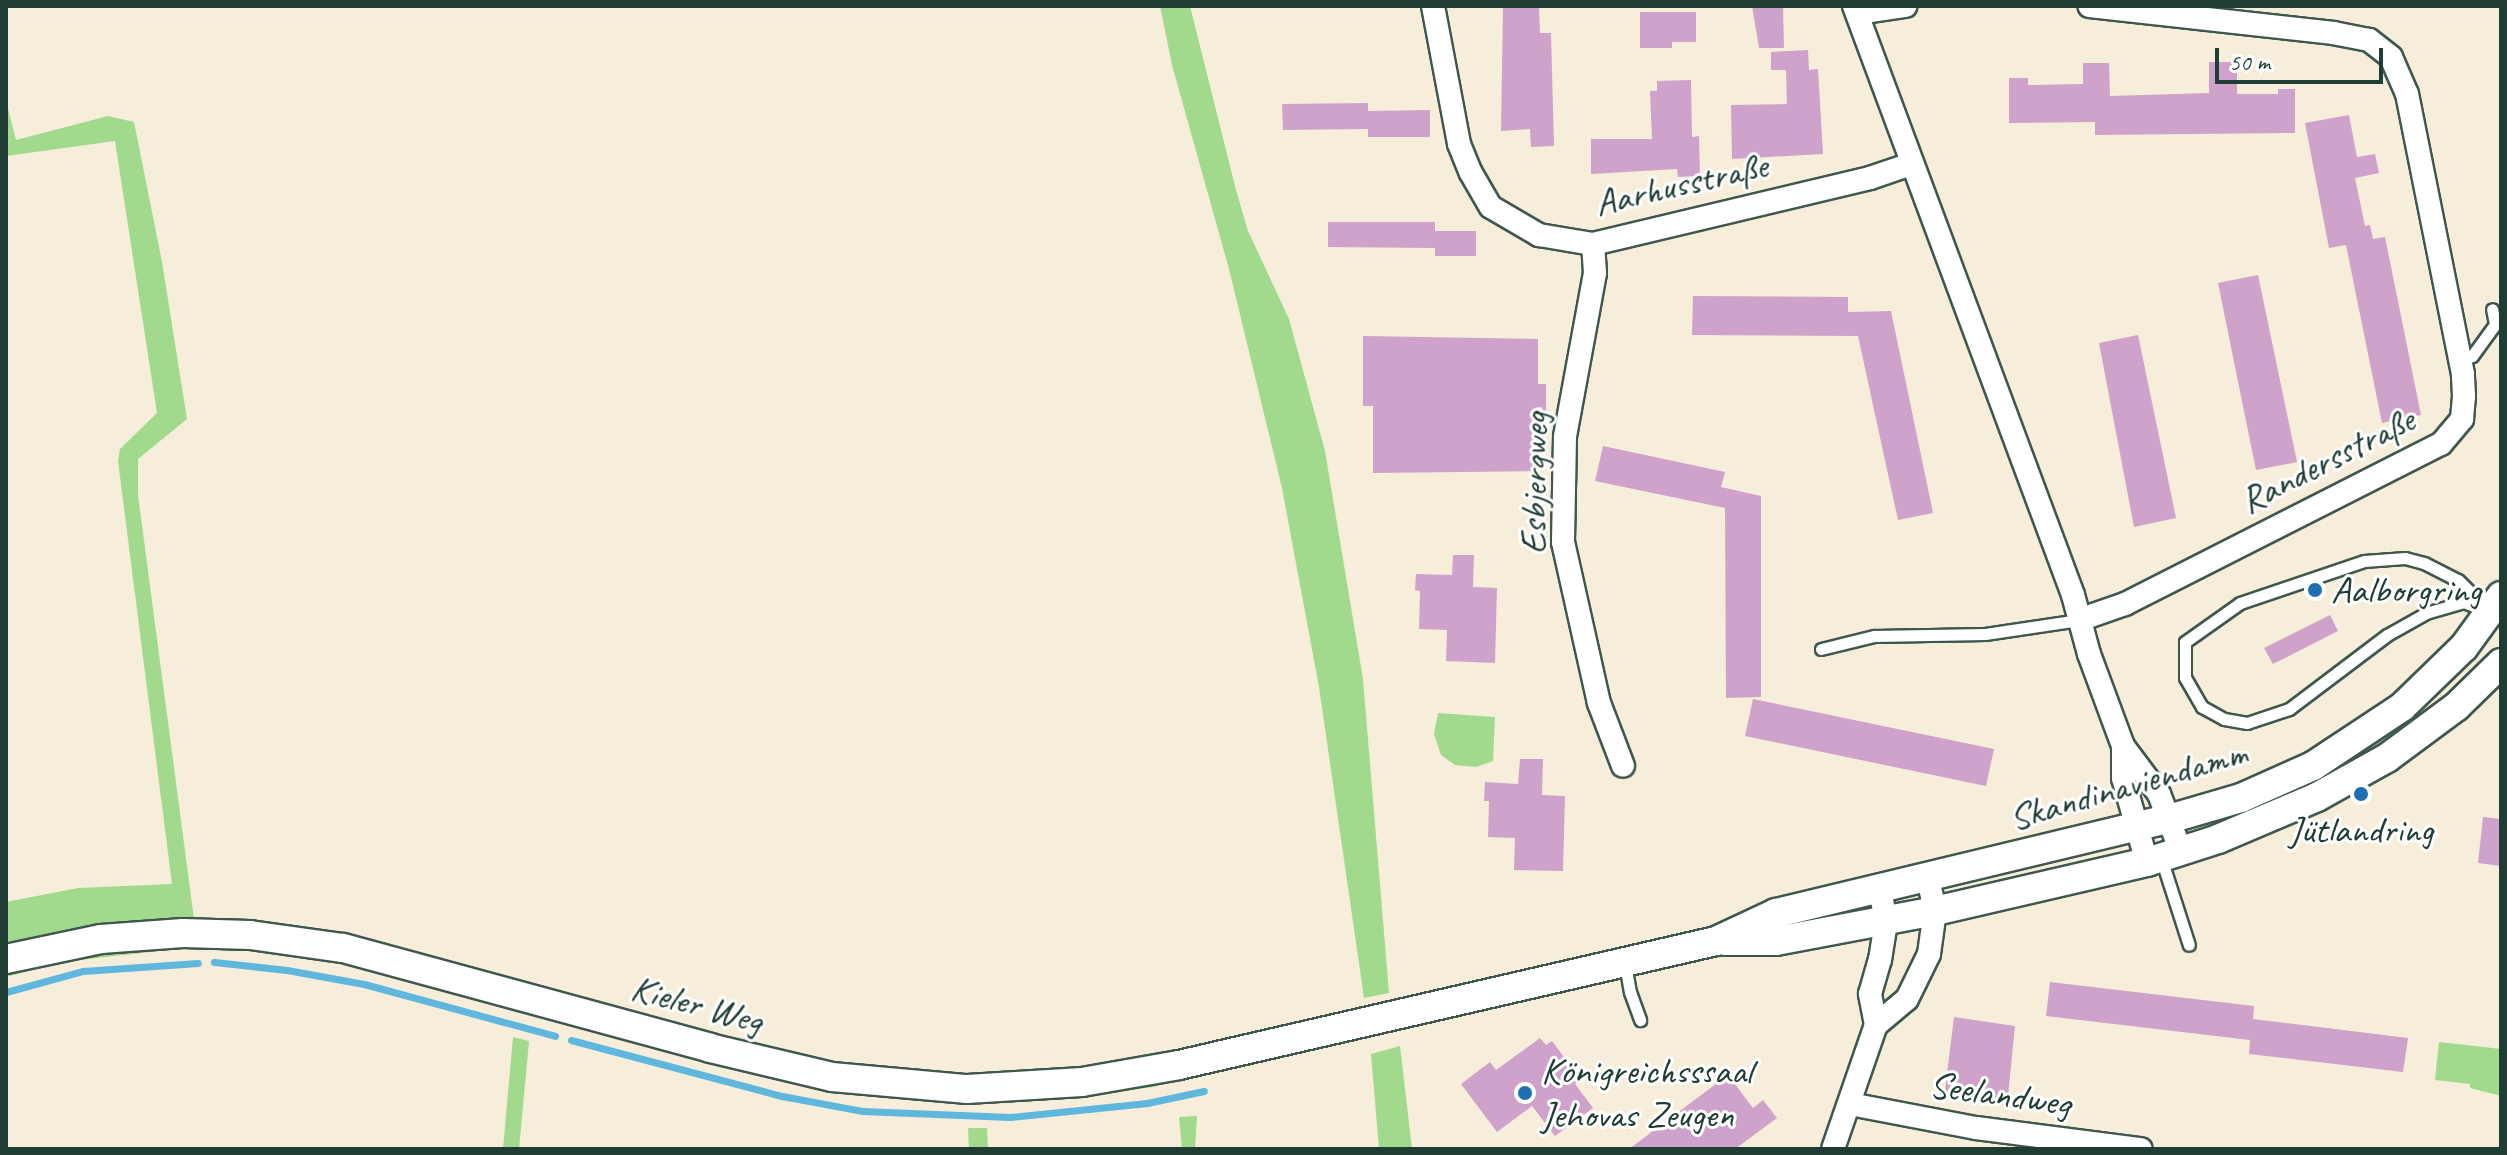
<!DOCTYPE html>
<html>
<head>
<meta charset="utf-8">
<style>
	body { margin:0 }
	#map { position:relative; width:2507px; height:1155px; overflow:hidden; background:#f6edda; font-family:Caveat,sans-serif }
	div>[style] { position:absolute }
	.green>* { inset:0; background:#a1da8d }
	.stream>* { height:7px; margin:-3.5px; padding:0 3.5px; transform-origin:3.5px; border-radius:3.5px; background:#60b7dd }
	.building>* { inset:0; background:#cea2ca }
	.roads { filter:drop-shadow(2px 0 #3f574d) drop-shadow(-2px 0 #3f574d) drop-shadow(0 2px #3f574d) drop-shadow(0 -2px #3f574d) }
	.service>* { height:11px; margin:-5.5px; padding:0 5.5px; transform-origin:5.5px; border-radius:5.5px; background:#fff }
	.minor>* { height:22px; margin:-11px; padding:0 11px; transform-origin:11px; border-radius:11px; background:#fff }
	.tertiary>* { height:28px; margin:-14px; padding:0 14px; transform-origin:14px; border-radius:14px; background:#fff }
	.dots>* { width:22px; height:22px; translate:-50% -50%; box-sizing:border-box; border:4px solid #fff; border-radius:50% }
	span { translate:-50% -50%; white-space:nowrap; text-align:center; line-height:1.15; -webkit-text-stroke:6px #fff; paint-order:stroke }
	.street-label { font-size:38px; color:#1f3d34 }
	.poi-label { font-size:38px; color:#1f3d34 }
	.left { translate:0 -50%; text-align:left }
	.frame { position:absolute; inset:0; border:8px solid #1f3d34; pointer-events:none }
	.scale { position:absolute; left:2215px; top:48px; width:168px; height:36px; box-sizing:border-box; border:4px solid #1f3d34; border-top:0; padding-left:10px; font-size:24px; line-height:28px; white-space:nowrap; color:#1f3d34; -webkit-text-stroke:6px #fff; paint-order:stroke }
</style>
</head>
<body>
<div id="map">
	<div class="green">
		<div style="clip-path:polygon(1160px 6px,1190px 6px,1236px 190px,1248px 231px,1289px 319px,1325px 451px,1363px 679px,1389px 993px,1364px 998px,1319px 687px,1282px 488px,1229px 269px,1172px 65px)"></div>
		<div style="clip-path:polygon(6px 101px,16px 140px,108px 116px,134px 122px,162px 262px,187px 419px,138px 459px,138px 495px,194px 919px,107px 924px,6px 942px,6px 902px,78px 888px,172px 884px,118px 461px,120px 449px,157px 413px,115px 141px,6px 156px)"></div>
		<div style="clip-path:polygon(1438px 713px,1495px 717px,1493px 761px,1476px 767px,1455px 765px,1441px 755px,1434px 734px)"></div>
		<div style="clip-path:polygon(176px 945px,177px 949px,62px 962px,6px 977px,6px 973px,35px 964px,88px 953px)"></div>
		<div style="clip-path:polygon(580px 1024px,862px 1093px,953px 1100px,953px 1103px,816px 1089px,662px 1051px,579px 1027px)"></div>
		<div style="clip-path:polygon(513px 1037px,529px 1041px,519px 1149px,503px 1149px)"></div>
		<div style="clip-path:polygon(2439px 1042px,2501px 1049px,2501px 1096px,2470px 1088px,2470px 1084px,2435px 1080px)"></div>
		<div style="clip-path:polygon(1400px 1046px,1412px 1149px,1379px 1149px,1371px 1054px)"></div>
		<div style="clip-path:polygon(1260px 1060px,1153px 1087px,1095px 1095px,1095px 1092px)"></div>
		<div style="clip-path:polygon(1197px 1116px,1195px 1149px,1182px 1149px,1179px 1117px)"></div>
		<div style="clip-path:polygon(968px 1128px,987px 1128px,988px 1149px,969px 1149px)"></div>
	</div>
	<div class="stream">
		<div style="left:214px;top:962px;width:73px;rotate:6.3deg"></div>
		<div style="left:287px;top:970px;width:78px;rotate:10.3deg"></div>
		<div style="left:364px;top:984px;width:198px;rotate:15.2deg"></div>
		<div style="left:6px;top:992px;width:80px;rotate:-15.3deg"></div>
		<div style="left:83px;top:971px;width:115px;rotate:-4deg"></div>
		<div style="left:571px;top:1040px;width:218px;rotate:14.9deg"></div>
		<div style="left:782px;top:1096px;width:81px;rotate:10.6deg"></div>
		<div style="left:862px;top:1111px;width:148px;rotate:2.3deg"></div>
		<div style="left:1010px;top:1117px;width:138px;rotate:-5.8deg"></div>
		<div style="left:1147px;top:1103px;width:58px;rotate:-11.9deg"></div>
	</div>
	<div class="building">
		<div style="clip-path:polygon(1503px 6px,1539px 6px,1540px 33px,1551px 33px,1554px 146px,1531px 147px,1530px 129px,1501px 131px)"></div>
		<div style="clip-path:polygon(1752px 6px,1783px 6px,1784px 48px,1759px 48px)"></div>
		<div style="clip-path:polygon(1640px 12px,1696px 12px,1696px 42px,1672px 42px,1672px 48px,1640px 48px)"></div>
		<div style="clip-path:polygon(1808px 50px,1809px 70px,1818px 69px,1823px 154px,1732px 159px,1731px 105px,1787px 104px,1786px 70px,1771px 70px,1771px 52px)"></div>
		<div style="clip-path:polygon(2209px 62px,2237px 62px,2237px 94px,2278px 94px,2278px 89px,2295px 89px,2295px 133px,2095px 135px,2095px 122px,2009px 123px,2009px 78px,2028px 78px,2028px 85px,2083px 84px,2083px 63px,2109px 63px,2110px 96px,2209px 93px)"></div>
		<div style="clip-path:polygon(1691px 80px,1692px 137px,1699px 136px,1700px 176px,1678px 177px,1677px 169px,1591px 174px,1591px 139px,1652px 139px,1650px 91px,1657px 91px,1657px 81px)"></div>
		<div style="clip-path:polygon(1368px 103px,1368px 111px,1430px 110px,1430px 137px,1368px 137px,1368px 129px,1283px 130px,1282px 104px)"></div>
		<div style="clip-path:polygon(2349px 115px,2357px 157px,2375px 154px,2379px 173px,2355px 178px,2365px 226px,2370px 225px,2373px 239px,2385px 237px,2421px 415px,2382px 423px,2346px 245px,2329px 248px,2305px 123px)"></div>
		<div style="clip-path:polygon(1328px 222px,1435px 222px,1435px 231px,1476px 231px,1476px 256px,1435px 256px,1435px 248px,1328px 247px)"></div>
		<div style="clip-path:polygon(2258px 275px,2297px 462px,2256px 470px,2218px 283px)"></div>
		<div style="clip-path:polygon(1693px 296px,1848px 297px,1848px 312px,1891px 311px,1933px 513px,1898px 520px,1858px 336px,1692px 335px)"></div>
		<div style="clip-path:polygon(2138px 335px,2176px 518px,2134px 527px,2099px 343px)"></div>
		<div style="clip-path:polygon(1363px 336px,1538px 339px,1538px 384px,1546px 384px,1546px 425px,1541px 425px,1541px 471px,1373px 473px,1373px 406px,1363px 406px)"></div>
		<div style="clip-path:polygon(1603px 446px,1725px 472px,1721px 487px,1761px 496px,1761px 697px,1726px 698px,1725px 508px,1595px 481px)"></div>
		<div style="clip-path:polygon(1453px 555px,1474px 555px,1473px 587px,1497px 588px,1495px 663px,1446px 661px,1447px 630px,1419px 629px,1420px 591px,1415px 590px,1416px 574px,1452px 575px)"></div>
		<div style="clip-path:polygon(2330px 615px,2338px 631px,2273px 664px,2264px 648px)"></div>
		<div style="clip-path:polygon(1753px 699px,1994px 749px,1986px 786px,1745px 736px)"></div>
		<div style="clip-path:polygon(1520px 759px,1543px 759px,1542px 795px,1565px 796px,1563px 871px,1514px 870px,1515px 838px,1488px 837px,1489px 801px,1484px 801px,1485px 782px,1518px 784px)"></div>
		<div style="clip-path:polygon(2483px 817px,2501px 819px,2501px 866px,2478px 863px)"></div>
		<div style="clip-path:polygon(2050px 982px,2254px 1006px,2253px 1019px,2408px 1038px,2403px 1072px,2249px 1054px,2250px 1040px,2046px 1016px)"></div>
		<div style="clip-path:polygon(1954px 1017px,2015px 1026px,2007px 1106px,1944px 1098px)"></div>
		<div style="clip-path:polygon(1540px 1038px,1546px 1045px,1552px 1041px,1581px 1080px,1575px 1084px,1593px 1108px,1555px 1136px,1532px 1106px,1497px 1132px,1461px 1084px,1490px 1062px,1496px 1070px)"></div>
		<div style="clip-path:polygon(1728px 1075px,1753px 1108px,1763px 1100px,1777px 1118px,1735px 1149px,1629px 1149px)"></div>
	</div>
	<div class="roads">
		<div class="service">
			<div style="left:2460px;top:361px;width:13px;rotate:-23deg"></div>
			<div style="left:2472px;top:356px;width:39px;rotate:-54deg"></div>
			<div style="left:2495px;top:324px;width:15px;rotate:-101deg"></div>
			<div style="left:2405px;top:558px;width:20px;rotate:15deg"></div>
			<div style="left:2424px;top:563px;width:38px;rotate:27deg"></div>
			<div style="left:2458px;top:580px;width:47px;rotate:45deg"></div>
			<div style="left:2491px;top:613px;width:29px;rotate:-158deg"></div>
			<div style="left:2464px;top:602px;width:37px;rotate:164deg"></div>
			<div style="left:2428px;top:612px;width:47px;rotate:150.7deg"></div>
			<div style="left:2387px;top:635px;width:123px;rotate:142.9deg"></div>
			<div style="left:2289px;top:709px;width:44px;rotate:161.6deg"></div>
			<div style="left:2247px;top:723px;width:23px;rotate:-170deg"></div>
			<div style="left:2224px;top:719px;width:25px;rotate:-151deg"></div>
			<div style="left:2202px;top:707px;width:34px;rotate:-120deg"></div>
			<div style="left:2185px;top:677px;width:35px;rotate:-90deg"></div>
			<div style="left:2185px;top:642px;width:67px;rotate:-35.3deg"></div>
			<div style="left:2240px;top:603px;width:131px;rotate:-18.7deg"></div>
			<div style="left:2364px;top:561px;width:41px;rotate:-4.2deg"></div>
			<div style="left:1821px;top:649px;width:55px;rotate:-13.8deg"></div>
			<div style="left:1874px;top:636px;width:111px;rotate:-1deg"></div>
			<div style="left:1985px;top:634px;width:95px;rotate:-8.5deg"></div>
			<div style="left:2161px;top:858px;width:91px;rotate:72.2deg"></div>
			<div style="left:1625px;top:964px;width:28px;rotate:80deg"></div>
			<div style="left:1630px;top:992px;width:30px;rotate:70deg"></div>
		</div>
		<div class="minor">
			<div style="left:1433px;top:6px;width:140px;rotate:79.3deg"></div>
			<div style="left:1459px;top:144px;width:31px;rotate:68deg"></div>
			<div style="left:1471px;top:173px;width:39px;rotate:60deg"></div>
			<div style="left:1491px;top:207px;width:56px;rotate:30.3deg"></div>
			<div style="left:1539px;top:235px;width:55px;rotate:9.5deg"></div>
			<div style="left:1593px;top:244px;width:285px;rotate:-13.4deg"></div>
			<div style="left:1870px;top:178px;width:43px;rotate:-18.9deg"></div>
			<div style="left:1854px;top:6px;width:628px;rotate:69.6deg"></div>
			<div style="left:2073px;top:595px;width:61px;rotate:74.8deg"></div>
			<div style="left:2089px;top:654px;width:98px;rotate:69.7deg"></div>
			<div style="left:2123px;top:746px;width:32px;rotate:90deg"></div>
			<div style="left:2123px;top:778px;width:87px;rotate:74.1deg"></div>
			<div style="left:1857px;top:13px;width:49px;rotate:-8.3deg"></div>
			<div style="left:1593px;top:244px;width:29px;rotate:86deg"></div>
			<div style="left:1595px;top:273px;width:167px;rotate:100.4deg"></div>
			<div style="left:1565px;top:437px;width:105px;rotate:91.1deg"></div>
			<div style="left:1563px;top:542px;width:165px;rotate:77.4deg"></div>
			<div style="left:1599px;top:703px;width:67px;rotate:69.1deg"></div>
			<div style="left:2079px;top:620px;width:49px;rotate:-19.2deg"></div>
			<div style="left:2125px;top:604px;width:354px;rotate:-26.9deg"></div>
			<div style="left:2441px;top:444px;width:33px;rotate:-50deg"></div>
			<div style="left:2462px;top:419px;width:23px;rotate:-85deg"></div>
			<div style="left:2464px;top:396px;width:22px;rotate:-93deg"></div>
			<div style="left:2463px;top:374px;width:286px;rotate:-101.3deg"></div>
			<div style="left:2407px;top:94px;width:40px;rotate:-113.4deg"></div>
			<div style="left:2391px;top:57px;width:28px;rotate:-142deg"></div>
			<div style="left:2369px;top:40px;width:36px;rotate:-169deg"></div>
			<div style="left:2334px;top:33px;width:246px;rotate:-173.7deg"></div>
			<div style="left:2123px;top:746px;width:60px;rotate:53.1deg"></div>
			<div style="left:2159px;top:794px;width:62px;rotate:69.2deg"></div>
			<div style="left:1876px;top:1025px;width:40px;rotate:-40deg"></div>
			<div style="left:1907px;top:999px;width:50px;rotate:-63.9deg"></div>
			<div style="left:1929px;top:954px;width:43px;rotate:-82.1deg"></div>
			<div style="left:1935px;top:911px;width:34px;rotate:-102deg"></div>
			<div style="left:1850px;top:1104px;width:128px;rotate:10.8deg"></div>
			<div style="left:1976px;top:1128px;width:166px;rotate:7.3deg"></div>
			<div style="left:1833px;top:1149px;width:131px;rotate:-70.9deg"></div>
			<div style="left:1876px;top:1025px;width:32px;rotate:-101deg"></div>
			<div style="left:1870px;top:994px;width:35px;rotate:-74deg"></div>
			<div style="left:1880px;top:960px;width:39px;rotate:-81deg"></div>
			<div style="left:1886px;top:921px;width:32px;rotate:-101deg"></div>
		</div>
		<div class="tertiary">
			<div style="left:1725px;top:941px;width:51px"></div>
			<div style="left:1776px;top:941px;width:162px;rotate:-10.7deg"></div>
			<div style="left:1935px;top:911px;width:218px;rotate:-13deg"></div>
			<div style="left:2147px;top:862px;width:75px;rotate:-17.9deg"></div>
			<div style="left:2218px;top:839px;width:108px;rotate:-23deg"></div>
			<div style="left:2317px;top:797px;width:80px;rotate:-29.1deg"></div>
			<div style="left:2387px;top:758px;width:86px;rotate:-36.5deg"></div>
			<div style="left:2456px;top:707px;width:63px;rotate:-44.4deg"></div>
			<div style="left:6px;top:959px;width:97px;rotate:-11.9deg"></div>
			<div style="left:101px;top:939px;width:82px;rotate:-4.2deg"></div>
			<div style="left:183px;top:933px;width:67px;rotate:1.7deg"></div>
			<div style="left:250px;top:935px;width:94px;rotate:8deg"></div>
			<div style="left:343px;top:948px;width:380px;rotate:15.2deg"></div>
			<div style="left:710px;top:1048px;width:125px;rotate:13.4deg"></div>
			<div style="left:832px;top:1077px;width:136px;rotate:5.1deg"></div>
			<div style="left:967px;top:1089px;width:115px;rotate:-3.5deg"></div>
			<div style="left:1082px;top:1082px;width:98px;rotate:-9.9deg"></div>
			<div style="left:1179px;top:1065px;width:551px;rotate:-13deg"></div>
			<div style="left:1716px;top:941px;width:66px;rotate:-25deg"></div>
			<div style="left:1776px;top:913px;width:404px;rotate:-13.5deg"></div>
			<div style="left:2169px;top:819px;width:75px;rotate:-16.3deg"></div>
			<div style="left:2241px;top:798px;width:79px;rotate:-24deg"></div>
			<div style="left:2313px;top:766px;width:107px;rotate:-33.5deg"></div>
			<div style="left:2402px;top:707px;width:86px;rotate:-44.1deg"></div>
			<div style="left:2464px;top:647px;width:63px;rotate:-54deg"></div>
		</div>
	</div>
	<div class="dots">
		<div style="left:2315px;top:590px;background:#1f6fb2"></div>
		<div style="left:2361px;top:794px;background:#1f6fb2"></div>
		<div style="left:1525px;top:1093px;background:#1f6fb2"></div>
	</div>
	<div class="street-label">
		<span style="left:1681px;top:184px;rotate:-13deg">Aarhusstraße</span>
		<span style="left:2327px;top:460px;rotate:-27deg">Randersstraße</span>
		<span style="left:1534px;top:483px;rotate:-89deg">Esbjergweg</span>
		<span style="left:2128px;top:785px;rotate:-16deg">Skandinaviendamm</span>
		<span style="left:697px;top:1004px;rotate:15deg">Kieler Weg</span>
		<span style="left:2000px;top:1094px;rotate:8deg">Seelandweg</span>
	</div>
	<div class="poi-label">
		<span class="left" style="left:2331px;top:590px">Aalborgring</span>
		<span style="left:2361px;top:830px">Jütlandring</span>
		<span class="left" style="left:1541px;top:1093px">Königreichsssaal<br>Jehovas Zeugen</span>
	</div>
	<div class="frame"></div>
	<div class="scale">50 m</div>
</div>
</body>
</html>
